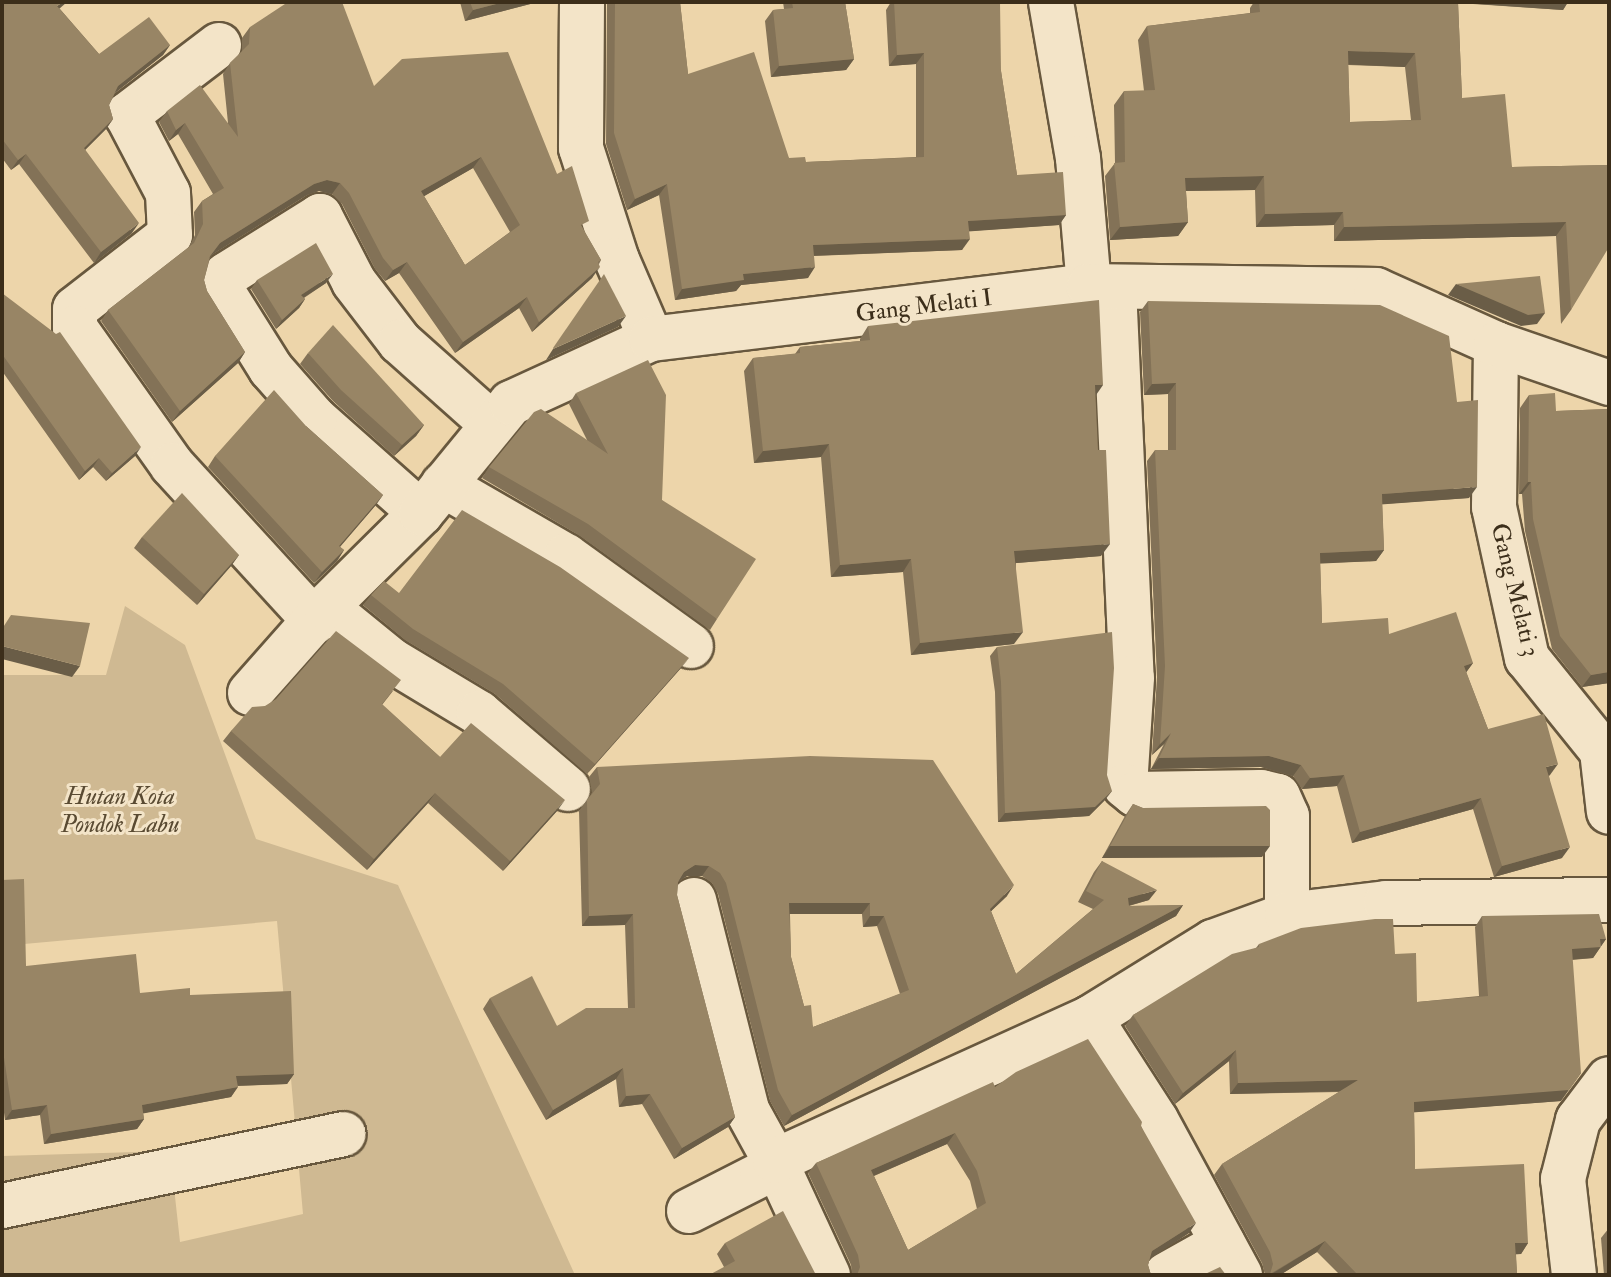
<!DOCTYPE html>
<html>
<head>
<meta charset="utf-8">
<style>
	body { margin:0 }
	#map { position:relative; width:1611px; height:1277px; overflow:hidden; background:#edd5aa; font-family:"IM FELL Double Pica",serif }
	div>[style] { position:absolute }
	.green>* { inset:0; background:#cfb992 }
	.roads { filter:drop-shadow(2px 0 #68583e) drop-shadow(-2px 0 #68583e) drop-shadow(0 2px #68583e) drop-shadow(0 -2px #68583e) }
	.street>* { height:44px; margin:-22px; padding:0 22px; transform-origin:22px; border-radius:22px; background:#f3e4c8 }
	.wall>* { inset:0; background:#837257 }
	.shaded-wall>* { inset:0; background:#6a5d47 }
	.building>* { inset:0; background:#988565 }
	span { translate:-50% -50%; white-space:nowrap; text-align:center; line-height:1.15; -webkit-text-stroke:6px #f3e4c8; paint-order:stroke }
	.street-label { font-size:24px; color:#3c2e1a }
	.park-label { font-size:24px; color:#594a32; font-style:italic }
	.frame { position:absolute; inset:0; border:4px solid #3c2e1a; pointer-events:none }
</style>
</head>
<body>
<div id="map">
	<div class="green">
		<div style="clip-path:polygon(125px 606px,185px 645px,256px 839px,398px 885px,575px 1275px,2px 1275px,2px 1156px,170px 1151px,180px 1242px,303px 1214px,277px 921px,2px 946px,2px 675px,106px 675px)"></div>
	</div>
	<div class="roads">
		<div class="street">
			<div style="left:582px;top:2px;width:146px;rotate:90.4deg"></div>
			<div style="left:581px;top:148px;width:118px;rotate:72.2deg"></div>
			<div style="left:617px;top:260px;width:86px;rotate:66.7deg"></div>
			<div style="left:1051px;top:2px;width:158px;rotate:80.2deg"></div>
			<div style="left:1078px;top:158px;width:128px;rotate:85.1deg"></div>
			<div style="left:219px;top:45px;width:116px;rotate:142.7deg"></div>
			<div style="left:127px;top:115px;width:88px;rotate:62.3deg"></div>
			<div style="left:168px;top:193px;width:42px;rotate:87.3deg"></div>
			<div style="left:170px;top:235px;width:120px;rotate:142.1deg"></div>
			<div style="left:75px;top:309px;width:19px;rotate:90deg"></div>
			<div style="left:75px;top:328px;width:168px;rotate:54.7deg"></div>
			<div style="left:172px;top:465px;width:212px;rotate:47.5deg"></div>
			<div style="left:1114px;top:288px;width:390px;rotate:87.4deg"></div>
			<div style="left:1132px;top:678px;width:108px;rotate:93.7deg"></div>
			<div style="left:1125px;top:786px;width:13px;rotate:39deg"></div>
			<div style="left:1135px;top:794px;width:126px;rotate:-0.9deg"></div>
			<div style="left:1261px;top:792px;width:17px;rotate:13deg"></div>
			<div style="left:1278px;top:796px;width:22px;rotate:66deg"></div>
			<div style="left:1287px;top:816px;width:99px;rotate:90deg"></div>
			<div style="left:1496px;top:344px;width:163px;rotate:90.7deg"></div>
			<div style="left:1494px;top:507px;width:155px;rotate:77.7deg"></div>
			<div style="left:1527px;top:658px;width:119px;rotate:51.1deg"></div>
			<div style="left:1602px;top:751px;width:61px;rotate:83.5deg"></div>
			<div style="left:443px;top:485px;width:142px;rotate:30deg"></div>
			<div style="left:566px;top:556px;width:154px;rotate:35.8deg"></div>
			<div style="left:421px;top:513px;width:142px;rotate:-138.4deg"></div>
			<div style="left:315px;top:419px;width:67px;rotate:-131.3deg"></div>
			<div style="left:271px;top:369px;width:94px;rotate:-122deg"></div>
			<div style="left:221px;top:289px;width:15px;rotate:-70deg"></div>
			<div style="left:226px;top:275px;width:111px;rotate:-32.1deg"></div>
			<div style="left:320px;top:216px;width:74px;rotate:62.7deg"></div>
			<div style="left:354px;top:282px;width:76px;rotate:52.5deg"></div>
			<div style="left:400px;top:342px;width:123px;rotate:41.7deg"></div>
			<div style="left:326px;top:607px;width:84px;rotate:39.2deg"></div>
			<div style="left:391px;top:660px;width:103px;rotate:31.1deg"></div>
			<div style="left:479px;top:713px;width:117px;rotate:40.5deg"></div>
			<div style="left:250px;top:693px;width:115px;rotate:-48.5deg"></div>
			<div style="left:326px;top:607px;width:134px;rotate:-44.7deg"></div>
			<div style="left:421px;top:513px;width:142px;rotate:-50.7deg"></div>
			<div style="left:511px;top:403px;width:154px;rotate:-24.6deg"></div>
			<div style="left:651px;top:339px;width:441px;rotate:-6.9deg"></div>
			<div style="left:1089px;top:286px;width:287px;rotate:0.8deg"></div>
			<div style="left:1376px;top:290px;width:132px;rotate:24.2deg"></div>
			<div style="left:1496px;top:344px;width:120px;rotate:19deg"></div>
			<div style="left:694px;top:900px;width:217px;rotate:75.8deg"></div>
			<div style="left:747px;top:1110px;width:58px;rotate:61.2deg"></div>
			<div style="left:775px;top:1161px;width:126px;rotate:65.1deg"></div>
			<div style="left:1090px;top:1018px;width:121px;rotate:57.1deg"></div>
			<div style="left:1156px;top:1120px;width:176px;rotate:61.5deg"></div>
			<div style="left:2px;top:1206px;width:349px;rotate:-11.9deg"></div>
			<div style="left:689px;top:1211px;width:82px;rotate:-26.9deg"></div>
			<div style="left:762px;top:1174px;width:18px;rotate:-45deg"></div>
			<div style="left:775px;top:1161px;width:346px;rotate:-24.4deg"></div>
			<div style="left:1090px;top:1018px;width:145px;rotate:-31.7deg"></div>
			<div style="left:1213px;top:942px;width:79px;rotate:-20deg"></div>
			<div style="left:1287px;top:915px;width:100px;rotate:-6.9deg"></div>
			<div style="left:1386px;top:903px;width:223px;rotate:-0.8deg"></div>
			<div style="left:1166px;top:1275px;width:65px;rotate:-29.3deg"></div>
			<div style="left:1574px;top:1275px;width:97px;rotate:-96.5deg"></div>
			<div style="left:1563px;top:1179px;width:61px;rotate:-75.7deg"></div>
			<div style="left:1578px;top:1120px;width:51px;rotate:-52.9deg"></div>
		</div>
	</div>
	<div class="wall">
		<div style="clip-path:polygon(2px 2px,60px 9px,99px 54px,170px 45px,163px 55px,115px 93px,109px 105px,113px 119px,106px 129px,85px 150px,132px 233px,94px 263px,19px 164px,11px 170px,2px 158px)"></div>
		<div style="clip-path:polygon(460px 2px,538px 2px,465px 21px)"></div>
		<div style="clip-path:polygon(607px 2px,680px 2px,688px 74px,789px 158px,806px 162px,916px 157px,916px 64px,889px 66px,886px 10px,891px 2px,894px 2px,1001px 71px,1017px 175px,1066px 215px,1059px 225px,969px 231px,962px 250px,814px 256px,808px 278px,741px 285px,736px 291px,675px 300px,659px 195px,627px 210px,606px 144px)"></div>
		<div style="clip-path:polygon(783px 2px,845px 2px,854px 59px,846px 70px,771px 77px,765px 21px,773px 10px,784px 9px)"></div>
		<div style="clip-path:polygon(evenodd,1254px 2px,1568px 2px,1563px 10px,1458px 3px,1462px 98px,1512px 167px,1609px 165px,1571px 310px,1561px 324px,1556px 236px,1334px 241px,1334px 225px,1256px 227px,1255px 190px,1186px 191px,1188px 222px,1178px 236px,1110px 240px,1105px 176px,1115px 163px,1114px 105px,1124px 91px,1144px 91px,1138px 40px,1147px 26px,1250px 13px,1250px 8px,1254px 2px,1348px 65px,1405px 67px,1411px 120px,1350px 122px,1348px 65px)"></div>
		<div style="clip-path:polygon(evenodd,250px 27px,557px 174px,583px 229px,601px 260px,592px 278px,532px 332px,519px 308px,455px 353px,399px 273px,385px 281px,375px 269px,342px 204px,332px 194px,319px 191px,307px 195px,213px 254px,210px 258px,204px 280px,207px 291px,245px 352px,238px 363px,172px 422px,101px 321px,108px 310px,189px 247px,195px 235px,194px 212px,202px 201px,213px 194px,178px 134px,169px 141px,159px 122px,167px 111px,228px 123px,223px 74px,230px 63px,242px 52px,242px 38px,250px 27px,473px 168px,510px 232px,465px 265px,424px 196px,473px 168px)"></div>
		<div style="clip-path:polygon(257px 280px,326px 283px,304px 298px,305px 299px,299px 308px,276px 329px,251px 289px)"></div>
		<div style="clip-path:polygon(2px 293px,135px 456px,106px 481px,93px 467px,79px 480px,2px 371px)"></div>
		<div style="clip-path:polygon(1148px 301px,1469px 498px,1382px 504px,1384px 550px,1376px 561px,1320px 563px,1322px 623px,1389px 634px,1473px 663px,1466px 672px,1488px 729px,1550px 775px,1549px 776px,1562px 858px,1494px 877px,1473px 809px,1352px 843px,1337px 786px,1302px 789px,1293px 776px,1261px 767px,1151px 769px,1164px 744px,1152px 755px,1157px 677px,1147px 461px,1155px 450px,1168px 450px,1168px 394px,1144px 395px,1140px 312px)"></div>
		<div style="clip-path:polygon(868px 326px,1095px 396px,1101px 556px,1016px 563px,1014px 644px,911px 655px,903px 572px,831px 577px,821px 457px,754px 463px,744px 371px,753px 358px,795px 354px,800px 347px,860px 341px,860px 339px)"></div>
		<div style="clip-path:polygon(308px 353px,424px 425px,416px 436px,394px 456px,333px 401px,300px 364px)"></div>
		<div style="clip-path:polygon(576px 393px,662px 500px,717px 619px,710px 630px,580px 536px,482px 478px,489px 467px,587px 440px,569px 404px)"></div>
		<div style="clip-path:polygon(1529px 395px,1556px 411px,1609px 409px,1609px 683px,1582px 687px,1552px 649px,1525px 531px,1522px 494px,1519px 494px,1520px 408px)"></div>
		<div style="clip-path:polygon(306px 426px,383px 495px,375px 506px,340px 547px,344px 550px,337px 561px,314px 583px,208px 467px,215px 456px)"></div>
		<div style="clip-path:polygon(142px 537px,239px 555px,231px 566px,197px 605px,134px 548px)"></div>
		<div style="clip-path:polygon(399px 593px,681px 668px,587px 774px,495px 694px,405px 640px,363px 605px,371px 595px)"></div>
		<div style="clip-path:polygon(997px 647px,1105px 800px,1089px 816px,998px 822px,995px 692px,990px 656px)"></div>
		<div style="clip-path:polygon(393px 691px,382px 705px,440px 757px,557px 811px,503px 871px,428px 803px,367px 870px,223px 741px,231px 731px,265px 706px)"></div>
		<div style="clip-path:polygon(evenodd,597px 767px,1007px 896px,991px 911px,1016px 974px,1093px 909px,1078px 902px,1094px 872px,1102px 861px,1149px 900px,1129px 906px,1183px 905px,1176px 916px,784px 1126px,770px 1101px,718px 894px,712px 883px,702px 876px,687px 876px,678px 882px,677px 895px,735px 1117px,728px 1127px,674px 1159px,642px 1104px,619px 1107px,616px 1079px,546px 1120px,483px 1009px,490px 998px,557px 1026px,628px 1008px,625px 925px,582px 926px,579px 811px,592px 793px,589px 777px,597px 767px,790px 914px,862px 914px,863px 927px,877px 926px,900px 994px,813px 1027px,804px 1006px,791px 957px,790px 914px)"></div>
		<div style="clip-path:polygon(1133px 804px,1262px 857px,1102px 858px,1125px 816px)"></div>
		<div style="clip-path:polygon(2px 880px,26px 966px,140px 993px,190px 995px,294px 1074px,287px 1084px,238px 1086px,231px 1097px,143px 1113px,144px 1119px,137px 1129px,44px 1144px,40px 1115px,5px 1120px,2px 1098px)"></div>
		<div style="clip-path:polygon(1482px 916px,1606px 939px,1593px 958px,1572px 960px,1561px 1101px,1414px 1112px,1415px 1169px,1528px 1243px,1521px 1254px,1516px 1254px,1517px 1275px,1340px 1275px,1317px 1252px,1280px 1275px,1265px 1275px,1262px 1263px,1214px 1175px,1222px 1164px,1339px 1092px,1230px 1094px,1229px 1061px,1175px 1104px,1125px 1026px,1133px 1015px,1256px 948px,1259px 944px,1395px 954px,1417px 1002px,1479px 996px,1475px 927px)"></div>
		<div style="clip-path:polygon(evenodd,995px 1087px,1141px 1126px,1189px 1233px,1150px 1258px,1148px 1265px,1151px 1275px,852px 1275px,851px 1265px,808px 1173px,816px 1163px,995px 1087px,947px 1144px,970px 1181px,977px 1209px,908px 1250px,874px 1176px,947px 1144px)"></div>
		<div style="clip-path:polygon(1609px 1228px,1609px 1275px,1604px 1275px,1601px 1238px)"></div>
		<div style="clip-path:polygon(725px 1243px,816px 1275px,724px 1267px,717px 1254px)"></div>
	</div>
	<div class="shaded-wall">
		<div style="clip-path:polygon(63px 2px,67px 2px,50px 17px,57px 6px)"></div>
		<div style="clip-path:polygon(504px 2px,538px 2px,465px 21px,473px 10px)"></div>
		<div style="clip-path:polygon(1449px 2px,1568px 2px,1563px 10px)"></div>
		<div style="clip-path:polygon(170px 45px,163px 55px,111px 96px,118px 86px)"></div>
		<div style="clip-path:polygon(1348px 51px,1415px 53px,1405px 67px,1338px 64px)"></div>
		<div style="clip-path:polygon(924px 53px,916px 64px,889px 66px,897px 55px)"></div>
		<div style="clip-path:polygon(854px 59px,846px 70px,771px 77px,779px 66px)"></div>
		<div style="clip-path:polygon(113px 119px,106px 129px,77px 158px,84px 148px)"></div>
		<div style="clip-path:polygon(185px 123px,178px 134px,169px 141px,176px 130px)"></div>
		<div style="clip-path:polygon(26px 154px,19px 164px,11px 170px,18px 160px)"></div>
		<div style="clip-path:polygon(481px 157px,473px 168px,414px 202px,421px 191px)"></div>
		<div style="clip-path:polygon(1264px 176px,1255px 190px,1175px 191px,1185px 178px)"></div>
		<div style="clip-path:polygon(327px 180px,340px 183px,332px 194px,319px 191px,307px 195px,213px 254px,202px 267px,220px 243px,314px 184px)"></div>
		<div style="clip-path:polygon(667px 184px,659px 195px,627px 210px,635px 199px)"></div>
		<div style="clip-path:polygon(1343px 212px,1334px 225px,1256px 227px,1265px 214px)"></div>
		<div style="clip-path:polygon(1066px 215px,1059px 225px,961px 232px,968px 221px)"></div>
		<div style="clip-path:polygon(1188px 222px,1178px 236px,1110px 240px,1120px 227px)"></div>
		<div style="clip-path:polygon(1566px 222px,1556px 236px,1334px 241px,1344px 227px)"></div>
		<div style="clip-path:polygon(139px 223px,132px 233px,94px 263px,101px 252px)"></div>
		<div style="clip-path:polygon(970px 239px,962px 250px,806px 256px,813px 245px)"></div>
		<div style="clip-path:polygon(407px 262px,399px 273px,385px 281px,393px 270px)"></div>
		<div style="clip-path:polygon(600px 267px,592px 278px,532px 332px,539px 322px)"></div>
		<div style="clip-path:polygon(815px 267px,808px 278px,741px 285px,736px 291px,675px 300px,682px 289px,743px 274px)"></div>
		<div style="clip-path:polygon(333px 274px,326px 283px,295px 303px,301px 295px)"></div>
		<div style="clip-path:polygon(1456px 284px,1545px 313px,1537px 324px,1521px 326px,1448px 295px)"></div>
		<div style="clip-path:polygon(527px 297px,519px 308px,455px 353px,463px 342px)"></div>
		<div style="clip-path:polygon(305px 299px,299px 308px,276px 329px,282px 320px)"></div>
		<div style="clip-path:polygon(626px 316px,618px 327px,546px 360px,553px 349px)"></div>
		<div style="clip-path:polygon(245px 352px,238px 363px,172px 422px,180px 411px)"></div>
		<div style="clip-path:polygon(1176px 383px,1168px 394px,1144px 395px,1152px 384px)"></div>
		<div style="clip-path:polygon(1095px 385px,1103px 385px,1094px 398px)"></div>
		<div style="clip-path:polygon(424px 425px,416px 436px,394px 456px,402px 445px)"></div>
		<div style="clip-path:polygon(829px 444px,821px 457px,754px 463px,763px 451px)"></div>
		<div style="clip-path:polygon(141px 447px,135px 456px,106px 481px,112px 473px)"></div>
		<div style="clip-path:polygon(99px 458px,93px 467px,79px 480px,85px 471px)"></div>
		<div style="clip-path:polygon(1528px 482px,1531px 482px,1522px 494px,1519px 494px)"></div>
		<div style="clip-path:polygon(1477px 487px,1469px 498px,1374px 505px,1382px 494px)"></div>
		<div style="clip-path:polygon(383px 495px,375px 506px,331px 557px,339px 546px)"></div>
		<div style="clip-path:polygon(1110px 544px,1101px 556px,1005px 564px,1014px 551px)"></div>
		<div style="clip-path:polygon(344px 550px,337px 561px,314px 583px,322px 572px)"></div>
		<div style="clip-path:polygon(1384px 550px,1376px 561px,1312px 564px,1320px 553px)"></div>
		<div style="clip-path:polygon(239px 555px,231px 566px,197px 605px,204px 594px)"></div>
		<div style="clip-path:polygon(911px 559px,903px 572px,831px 577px,840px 565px)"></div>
		<div style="clip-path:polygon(1023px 632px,1014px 644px,911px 655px,920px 643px)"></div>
		<div style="clip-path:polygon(2px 646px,80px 666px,72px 677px,2px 659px)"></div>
		<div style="clip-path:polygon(689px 658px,681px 668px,587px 774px,595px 764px)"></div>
		<div style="clip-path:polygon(1473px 663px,1465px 674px,1464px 666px)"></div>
		<div style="clip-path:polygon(1609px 672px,1609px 683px,1582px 687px,1591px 675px)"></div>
		<div style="clip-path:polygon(1171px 733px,1164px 744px,1152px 755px,1160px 744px)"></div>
		<div style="clip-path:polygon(1269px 756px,1301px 765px,1293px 776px,1261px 767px,1151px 769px,1159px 758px)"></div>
		<div style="clip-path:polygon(1558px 764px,1550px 775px,1539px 778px,1546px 767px)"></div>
		<div style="clip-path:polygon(1344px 775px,1337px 786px,1302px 789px,1310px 778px)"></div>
		<div style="clip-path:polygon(1112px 791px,1105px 800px,1089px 816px,998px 822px,1005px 813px)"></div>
		<div style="clip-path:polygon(435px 793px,428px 803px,367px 870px,374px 859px)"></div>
		<div style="clip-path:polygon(1481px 798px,1473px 809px,1352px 843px,1360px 832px)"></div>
		<div style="clip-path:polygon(565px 800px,557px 811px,503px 871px,510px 861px)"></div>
		<div style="clip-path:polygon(1110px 846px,1270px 846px,1262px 857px,1102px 858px)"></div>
		<div style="clip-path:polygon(1570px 847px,1562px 858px,1494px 877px,1502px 866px)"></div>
		<div style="clip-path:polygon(695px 865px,709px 866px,702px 876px,687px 876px,676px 883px,684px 872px)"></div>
		<div style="clip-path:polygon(1014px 885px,1007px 896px,982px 920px,990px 909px)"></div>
		<div style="clip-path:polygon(1157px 890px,1149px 900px,1120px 908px,1128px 898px)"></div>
		<div style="clip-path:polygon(789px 903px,870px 903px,862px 914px,782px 914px)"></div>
		<div style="clip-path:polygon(1183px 905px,1176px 916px,784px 1126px,792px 1115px)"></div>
		<div style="clip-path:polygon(633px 914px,625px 925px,582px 926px,589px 916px)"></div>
		<div style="clip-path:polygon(870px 916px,884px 916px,877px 926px,863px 927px)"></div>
		<div style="clip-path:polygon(1600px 939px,1606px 939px,1593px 958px,1564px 960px,1572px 949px)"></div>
		<div style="clip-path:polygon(1236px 1050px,1229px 1061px,1175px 1104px,1183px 1093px)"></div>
		<div style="clip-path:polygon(623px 1068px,616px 1079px,546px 1120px,553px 1110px)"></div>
		<div style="clip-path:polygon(1581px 1073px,1561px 1101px,1406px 1113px,1414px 1102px)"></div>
		<div style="clip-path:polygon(294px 1074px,287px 1084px,229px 1086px,236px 1076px)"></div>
		<div style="clip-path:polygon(1358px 1080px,1350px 1091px,1230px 1094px,1238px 1083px)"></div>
		<div style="clip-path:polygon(238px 1087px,231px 1097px,135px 1115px,142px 1105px)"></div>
		<div style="clip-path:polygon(650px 1094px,642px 1104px,619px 1107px,626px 1096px)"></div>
		<div style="clip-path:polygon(47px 1105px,40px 1115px,5px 1120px,12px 1110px)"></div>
		<div style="clip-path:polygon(735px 1117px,728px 1127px,674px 1159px,682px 1148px)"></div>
		<div style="clip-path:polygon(144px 1119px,137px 1129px,44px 1144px,51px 1134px)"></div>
		<div style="clip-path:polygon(955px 1133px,947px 1144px,864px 1180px,871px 1170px)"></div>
		<div style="clip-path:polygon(1196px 1223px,1189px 1233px,1145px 1262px,1152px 1251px)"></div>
		<div style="clip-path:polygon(1325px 1241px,1317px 1252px,1280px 1275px,1270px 1275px)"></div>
		<div style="clip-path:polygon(1515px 1243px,1528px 1243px,1521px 1254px,1507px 1255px)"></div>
	</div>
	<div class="building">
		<div style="clip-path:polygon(2px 2px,63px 2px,57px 6px,99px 54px,149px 17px,170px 45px,118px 86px,109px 105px,113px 119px,84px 148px,139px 223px,101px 252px,26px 154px,18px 160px,2px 139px)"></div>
		<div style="clip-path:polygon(evenodd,288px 2px,342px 2px,374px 86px,402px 59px,508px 52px,557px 174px,572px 166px,589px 221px,581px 225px,601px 260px,598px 262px,600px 267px,539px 322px,527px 297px,463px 342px,407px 262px,393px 270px,383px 258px,349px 193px,340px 183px,327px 180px,314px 184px,220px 243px,210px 256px,204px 280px,207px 291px,245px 352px,180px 411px,108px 310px,194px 243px,203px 224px,202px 201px,224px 188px,185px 123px,176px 130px,167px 111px,200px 85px,238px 137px,230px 63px,249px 44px,250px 27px,288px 2px,481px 157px,520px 225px,465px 265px,421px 191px,481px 157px)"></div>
		<div style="clip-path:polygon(470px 2px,504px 2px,473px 10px)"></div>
		<div style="clip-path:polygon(615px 2px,680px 2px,688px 74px,754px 52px,789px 158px,805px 157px,806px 162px,924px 157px,924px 53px,897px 55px,894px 2px,1000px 2px,1001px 71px,1017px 175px,1063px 172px,1066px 215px,968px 221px,970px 239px,813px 245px,815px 267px,743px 274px,744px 280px,682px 289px,667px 184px,635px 199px,614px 133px)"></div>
		<div style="clip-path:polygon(792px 2px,845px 2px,854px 59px,779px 66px,773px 10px,793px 8px)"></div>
		<div style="clip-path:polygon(evenodd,1259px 2px,1458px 2px,1462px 98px,1505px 94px,1512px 167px,1609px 165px,1609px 247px,1571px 310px,1566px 222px,1344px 227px,1343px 212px,1265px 214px,1264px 176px,1185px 178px,1188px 222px,1120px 227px,1114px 163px,1125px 162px,1124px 91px,1155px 90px,1147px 26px,1260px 12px,1259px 2px,1348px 51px,1415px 53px,1421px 120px,1350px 122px,1348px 51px)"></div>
		<div style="clip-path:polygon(316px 243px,333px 274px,301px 295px,305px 299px,282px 320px,257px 280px)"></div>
		<div style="clip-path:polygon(604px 274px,626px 316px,553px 349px,553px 348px)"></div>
		<div style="clip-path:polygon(1540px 276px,1545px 313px,1528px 315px,1456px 284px)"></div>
		<div style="clip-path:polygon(2px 293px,56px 334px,60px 332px,141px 447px,112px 473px,99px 458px,85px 471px,2px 354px)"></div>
		<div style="clip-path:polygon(1099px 300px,1103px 385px,1095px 385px,1098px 450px,1106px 450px,1110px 544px,1014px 551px,1023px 632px,920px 643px,911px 559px,840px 565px,829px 444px,763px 451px,753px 358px,800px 353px,800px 347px,870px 340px,868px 326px)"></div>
		<div style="clip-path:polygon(1148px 301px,1380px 305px,1449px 336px,1457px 402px,1478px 400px,1477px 487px,1382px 494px,1384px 550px,1320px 553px,1322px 623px,1388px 618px,1389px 634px,1456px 612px,1473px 663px,1464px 666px,1488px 729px,1544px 714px,1558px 764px,1546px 767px,1570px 847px,1502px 866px,1481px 798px,1360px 832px,1344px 775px,1310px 778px,1301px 765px,1269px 756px,1159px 758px,1171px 733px,1160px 744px,1165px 666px,1155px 450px,1176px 450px,1176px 383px,1152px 384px)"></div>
		<div style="clip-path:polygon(333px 325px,424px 425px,402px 445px,341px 390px,308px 353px)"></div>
		<div style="clip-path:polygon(648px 360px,666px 395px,662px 500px,756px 559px,717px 619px,588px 524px,489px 467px,534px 412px,541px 409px,608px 454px,576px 393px)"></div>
		<div style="clip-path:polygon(274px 390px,306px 426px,383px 495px,339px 546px,344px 550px,322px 572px,215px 456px)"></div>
		<div style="clip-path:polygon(1555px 393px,1556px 411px,1609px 409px,1609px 672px,1591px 675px,1560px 636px,1533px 519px,1531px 482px,1528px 482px,1529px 395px)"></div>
		<div style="clip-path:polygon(182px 493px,239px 555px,204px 594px,142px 537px)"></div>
		<div style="clip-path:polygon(462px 510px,560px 567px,689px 658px,595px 764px,503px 684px,413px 629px,371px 595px,384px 581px,399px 593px)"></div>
		<div style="clip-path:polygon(11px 615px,90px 623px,80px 666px,2px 646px,2px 629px)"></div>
		<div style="clip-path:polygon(336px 631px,401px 680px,382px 704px,440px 757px,471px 723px,565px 800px,510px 861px,435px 793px,374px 859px,231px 731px,252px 707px,265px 706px,276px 699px)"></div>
		<div style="clip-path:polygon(1112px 632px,1114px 668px,1107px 775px,1112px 791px,1095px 807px,1005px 813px,1001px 682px,997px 647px)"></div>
		<div style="clip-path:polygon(evenodd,810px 756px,933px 760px,1014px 885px,990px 909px,1016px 974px,1104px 900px,1086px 891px,1102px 861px,1157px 890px,1128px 898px,1129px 906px,1183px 905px,792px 1115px,778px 1090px,726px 883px,720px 873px,709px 866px,695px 865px,684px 872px,678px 882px,677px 895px,735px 1117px,682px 1148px,650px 1094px,626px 1096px,623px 1068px,553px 1110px,490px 998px,532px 976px,557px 1026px,586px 1008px,635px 1008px,633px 914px,589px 916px,587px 800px,600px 784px,597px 767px,810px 756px,789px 903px,870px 903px,870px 916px,884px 916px,909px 990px,813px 1027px,811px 1005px,804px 1006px,791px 957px,789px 903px)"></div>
		<div style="clip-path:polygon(1133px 804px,1143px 808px,1266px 806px,1270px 810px,1270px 846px,1110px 846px)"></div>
		<div style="clip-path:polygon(24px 879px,26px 966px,136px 954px,140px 993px,190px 988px,190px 995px,291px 991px,294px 1074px,236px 1076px,238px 1087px,142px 1105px,144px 1119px,51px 1134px,47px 1105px,12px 1110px,3px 1051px,2px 1051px,2px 880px)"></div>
		<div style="clip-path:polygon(1599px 914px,1606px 939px,1600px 939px,1601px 947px,1572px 949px,1581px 1073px,1569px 1090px,1414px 1102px,1415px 1169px,1524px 1164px,1528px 1243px,1515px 1243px,1517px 1275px,1358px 1275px,1325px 1241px,1270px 1274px,1273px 1264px,1270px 1252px,1222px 1164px,1358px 1080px,1238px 1083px,1236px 1050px,1183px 1093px,1133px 1015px,1232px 954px,1259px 947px,1259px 944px,1301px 928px,1375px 919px,1393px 919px,1395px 954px,1416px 953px,1417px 1002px,1488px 996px,1482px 916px)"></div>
		<div style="clip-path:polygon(evenodd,1088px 1039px,1142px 1122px,1141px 1126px,1196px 1223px,1152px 1251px,1148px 1265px,1151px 1275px,857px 1275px,860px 1267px,858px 1255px,816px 1163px,993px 1082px,995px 1087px,1016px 1072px,1088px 1039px,955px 1133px,977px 1171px,986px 1203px,908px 1250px,871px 1170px,955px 1133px)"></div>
		<div style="clip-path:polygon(783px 1211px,816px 1275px,709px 1275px,735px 1261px,725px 1243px)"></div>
		<div style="clip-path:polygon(1220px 1267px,1226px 1275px,1203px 1275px)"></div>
	</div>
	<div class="street-label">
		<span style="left:924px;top:306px;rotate:-7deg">Gang Melati I</span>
		<span style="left:1515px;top:590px;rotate:76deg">Gang Melati 3</span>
	</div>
	<div class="park-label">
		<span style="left:120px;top:811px">Hutan Kota<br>Pondok Labu</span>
	</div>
	<div class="frame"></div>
</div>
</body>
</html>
